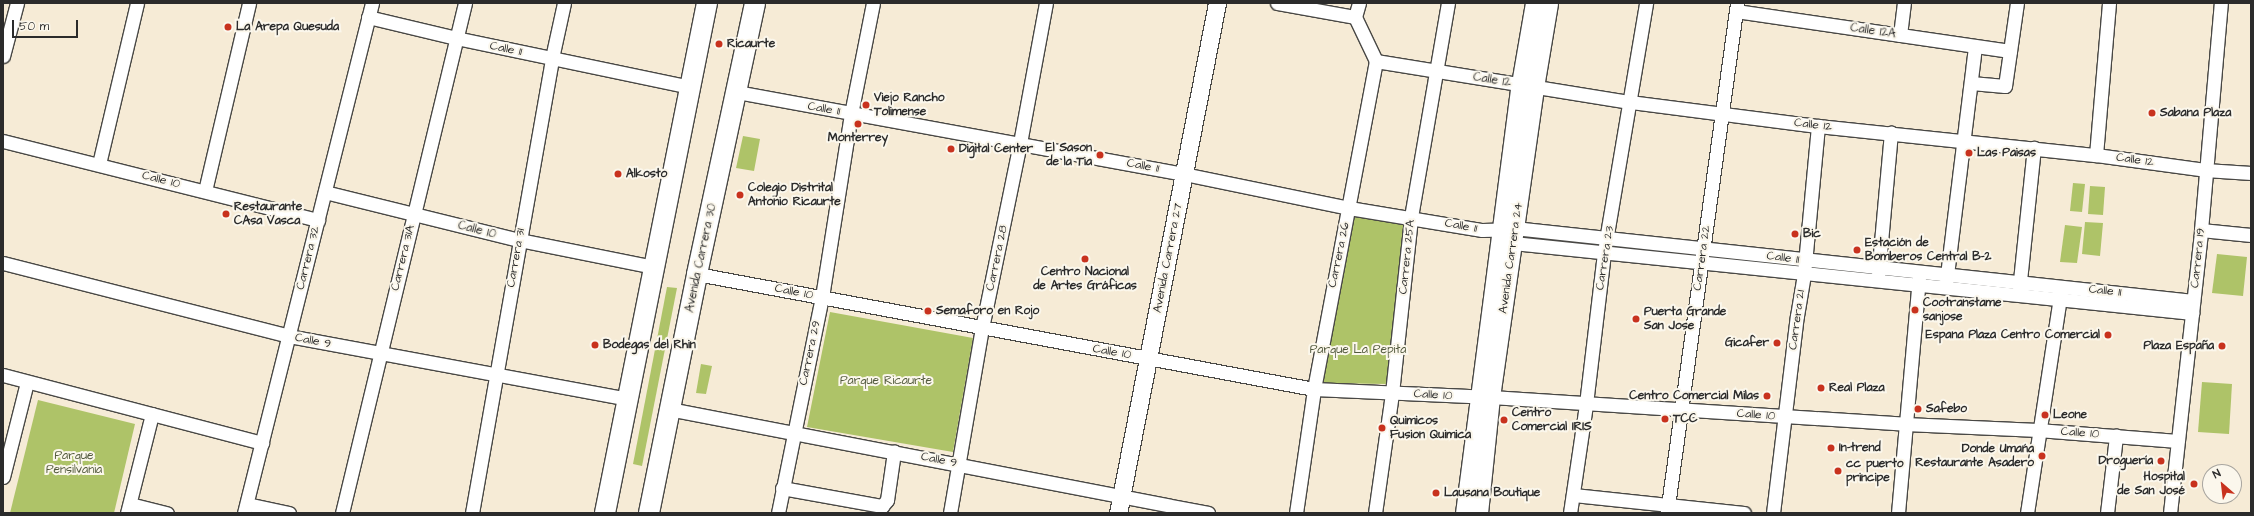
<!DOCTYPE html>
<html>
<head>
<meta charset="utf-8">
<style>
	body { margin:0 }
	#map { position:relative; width:2254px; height:516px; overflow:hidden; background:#f6ebd6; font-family:"Architects Daughter",sans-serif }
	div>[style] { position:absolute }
	.green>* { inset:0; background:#aec368 }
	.roads { filter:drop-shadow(1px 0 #494845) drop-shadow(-1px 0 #494845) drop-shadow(0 1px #494845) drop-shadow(0 -1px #494845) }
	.minor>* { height:13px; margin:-6.5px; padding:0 6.5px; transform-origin:6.5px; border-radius:6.5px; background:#fff }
	.major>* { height:17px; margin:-8.5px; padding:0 8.5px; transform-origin:8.5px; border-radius:8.5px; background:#fff }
	.highway>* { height:20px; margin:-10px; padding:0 10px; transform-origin:10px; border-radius:10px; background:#fff }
	.dots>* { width:11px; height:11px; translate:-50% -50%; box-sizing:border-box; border:2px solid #fbf7ec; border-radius:50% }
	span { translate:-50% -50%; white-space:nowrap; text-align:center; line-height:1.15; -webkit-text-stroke:4px #fbf7ec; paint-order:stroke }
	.poi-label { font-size:12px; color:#2b2b2b; font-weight:700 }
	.left { translate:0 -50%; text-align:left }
	.right { translate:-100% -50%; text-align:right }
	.street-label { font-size:12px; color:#2b2b2b }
	.park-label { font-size:12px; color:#52593d }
	.frame { position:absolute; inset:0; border:4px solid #2b2b2b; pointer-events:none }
	.north { position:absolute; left:2202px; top:464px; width:40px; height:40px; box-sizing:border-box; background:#fbf7ec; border:1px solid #a8a59f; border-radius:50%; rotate:332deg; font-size:11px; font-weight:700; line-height:16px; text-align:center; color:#2b2b2b }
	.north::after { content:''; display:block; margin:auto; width:14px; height:18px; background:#c8321e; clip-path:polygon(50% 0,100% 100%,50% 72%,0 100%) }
	.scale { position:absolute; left:12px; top:20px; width:66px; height:18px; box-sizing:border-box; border:2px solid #2b2b2b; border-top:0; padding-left:5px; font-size:12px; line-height:14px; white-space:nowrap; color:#2b2b2b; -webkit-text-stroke:3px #fbf7ec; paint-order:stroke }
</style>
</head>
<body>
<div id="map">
	<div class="green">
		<div style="clip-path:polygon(743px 136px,760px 139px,754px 171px,736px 168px)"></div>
		<div style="clip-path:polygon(2073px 183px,2085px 184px,2082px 212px,2070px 211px)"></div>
		<div style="clip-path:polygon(2090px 186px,2105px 187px,2103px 215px,2088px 214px)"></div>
		<div style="clip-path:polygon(1352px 213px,1405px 221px,1387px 384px,1320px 383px)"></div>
		<div style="clip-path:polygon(2085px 222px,2103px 223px,2100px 256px,2082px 254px)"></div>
		<div style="clip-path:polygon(2065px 225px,2082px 227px,2077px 263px,2060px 262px)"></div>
		<div style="clip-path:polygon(2217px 254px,2247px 257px,2243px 296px,2212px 293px)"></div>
		<div style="clip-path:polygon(667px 287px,677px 288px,642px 466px,633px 464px)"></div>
		<div style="clip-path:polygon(830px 312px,973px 338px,953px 452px,807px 427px)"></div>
		<div style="clip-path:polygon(701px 364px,712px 366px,706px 394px,696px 393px)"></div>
		<div style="clip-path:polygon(2202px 382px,2232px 384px,2229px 434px,2198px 432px)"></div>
		<div style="clip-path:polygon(38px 400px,135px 424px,114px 513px,10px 513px)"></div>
	</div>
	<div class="roads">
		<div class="minor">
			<div style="left:1277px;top:3px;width:79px;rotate:10.2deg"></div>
			<div style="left:1736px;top:11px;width:277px;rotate:8.3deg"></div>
			<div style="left:368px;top:17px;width:90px;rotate:13.4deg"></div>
			<div style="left:456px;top:38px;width:240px;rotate:11.8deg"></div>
			<div style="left:1900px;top:35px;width:32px;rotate:-83deg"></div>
			<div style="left:3px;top:56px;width:55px;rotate:-75.2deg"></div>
			<div style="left:1376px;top:61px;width:257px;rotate:9.2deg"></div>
			<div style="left:1630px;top:102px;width:190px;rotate:7.3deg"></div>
			<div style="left:1818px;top:126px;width:280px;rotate:6deg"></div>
			<div style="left:2096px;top:155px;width:110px;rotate:7.8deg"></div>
			<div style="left:2205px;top:170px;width:46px;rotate:3.7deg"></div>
			<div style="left:1971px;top:83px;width:34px;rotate:5deg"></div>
			<div style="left:2005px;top:86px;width:84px;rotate:-81.8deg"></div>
			<div style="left:737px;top:92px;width:454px;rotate:10.4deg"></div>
			<div style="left:1184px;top:174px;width:168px;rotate:11.6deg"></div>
			<div style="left:1349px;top:208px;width:135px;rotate:9.4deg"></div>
			<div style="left:1482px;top:230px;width:41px;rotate:-1.4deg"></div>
			<div style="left:1523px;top:229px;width:674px;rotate:6.13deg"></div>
			<div style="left:3px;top:141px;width:325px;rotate:14.1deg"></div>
			<div style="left:2096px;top:155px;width:153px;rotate:-85.1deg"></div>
			<div style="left:99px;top:164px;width:165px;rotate:-76.7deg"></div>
			<div style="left:205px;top:191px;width:193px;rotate:-76.8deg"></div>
			<div style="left:325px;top:192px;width:200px;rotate:13.9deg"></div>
			<div style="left:519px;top:240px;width:138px;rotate:11.3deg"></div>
			<div style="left:2201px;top:230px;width:50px;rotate:5.7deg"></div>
			<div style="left:1513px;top:243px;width:683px;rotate:5.89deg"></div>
			<div style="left:3px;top:263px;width:295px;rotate:14.3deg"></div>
			<div style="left:289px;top:336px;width:345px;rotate:10.5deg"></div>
			<div style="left:697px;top:274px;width:628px;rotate:10.56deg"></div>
			<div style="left:1314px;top:389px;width:177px;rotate:2.6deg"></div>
			<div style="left:1491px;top:397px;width:415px;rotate:3.7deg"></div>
			<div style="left:1905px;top:424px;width:133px;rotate:2.6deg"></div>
			<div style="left:2038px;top:430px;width:140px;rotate:4.5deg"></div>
			<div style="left:1878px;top:275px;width:143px;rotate:-84.8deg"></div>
			<div style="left:1946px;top:283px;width:238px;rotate:-83deg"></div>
			<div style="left:2019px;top:290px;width:143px;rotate:-84deg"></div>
			<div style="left:3px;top:375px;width:268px;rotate:14.7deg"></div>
			<div style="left:669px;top:409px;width:549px;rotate:10.92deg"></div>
			<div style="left:3px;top:477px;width:98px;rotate:-75.8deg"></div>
			<div style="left:782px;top:488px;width:102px;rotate:10.2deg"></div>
			<div style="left:882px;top:506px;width:8px;rotate:-50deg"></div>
			<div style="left:887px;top:500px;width:49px;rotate:-81.7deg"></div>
			<div style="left:1573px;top:495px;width:172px;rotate:6deg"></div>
			<div style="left:130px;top:504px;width:38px;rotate:14deg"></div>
			<div style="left:247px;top:504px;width:43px;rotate:12.1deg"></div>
			<div style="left:127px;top:513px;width:102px;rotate:-75.8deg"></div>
			<div style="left:244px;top:513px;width:526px;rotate:-75.91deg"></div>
			<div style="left:342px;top:513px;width:525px;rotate:-76.44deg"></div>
			<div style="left:472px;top:513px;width:462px;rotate:-80deg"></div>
			<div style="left:552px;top:58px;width:56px;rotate:-77.7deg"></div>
			<div style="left:778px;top:513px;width:220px;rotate:-78.5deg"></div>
			<div style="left:822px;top:297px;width:185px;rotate:-81deg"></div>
			<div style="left:851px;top:114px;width:113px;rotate:-78.8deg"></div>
			<div style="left:950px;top:513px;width:188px;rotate:-80.2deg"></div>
			<div style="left:982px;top:328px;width:189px;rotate:-78.4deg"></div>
			<div style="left:1020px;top:143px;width:142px;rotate:-79.5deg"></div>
			<div style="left:1296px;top:513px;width:125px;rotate:-81.7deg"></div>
			<div style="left:1314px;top:389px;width:334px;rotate:-79.3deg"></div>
			<div style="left:1376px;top:61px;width:49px;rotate:-115.5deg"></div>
			<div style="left:1355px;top:17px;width:15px;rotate:-74deg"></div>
			<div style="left:1375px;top:513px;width:121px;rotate:-81.9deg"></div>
			<div style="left:1392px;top:393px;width:177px;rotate:-83.8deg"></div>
			<div style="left:1411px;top:217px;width:217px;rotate:-80.2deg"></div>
			<div style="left:1570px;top:513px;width:110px;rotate:-81.6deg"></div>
			<div style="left:1586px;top:404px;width:153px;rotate:-83.2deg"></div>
			<div style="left:1604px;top:252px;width:253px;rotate:-80.4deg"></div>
			<div style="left:1667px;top:513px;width:515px;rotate:-82.18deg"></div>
			<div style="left:1773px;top:513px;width:198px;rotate:-83.1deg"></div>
			<div style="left:1797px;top:316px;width:43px;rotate:-80.5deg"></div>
			<div style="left:1804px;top:274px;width:149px;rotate:-84.6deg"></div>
			<div style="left:1898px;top:513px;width:237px;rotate:-84.9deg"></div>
			<div style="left:2027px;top:513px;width:226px;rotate:-81.3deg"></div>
			<div style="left:2107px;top:513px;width:78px;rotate:-83.3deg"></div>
			<div style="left:2170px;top:513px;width:285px;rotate:-83.7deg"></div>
			<div style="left:2201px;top:230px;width:228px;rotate:-85deg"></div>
		</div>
		<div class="major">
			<div style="left:1118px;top:513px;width:520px;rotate:-79.01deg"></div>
			<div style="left:1464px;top:513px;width:433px;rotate:-82.6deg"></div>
			<div style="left:1520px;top:84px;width:82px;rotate:-80.2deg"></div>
			<div style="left:1479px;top:513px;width:117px;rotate:-84.1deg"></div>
			<div style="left:1491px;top:397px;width:307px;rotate:-81.9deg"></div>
			<div style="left:1534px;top:93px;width:91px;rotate:-80.5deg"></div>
		</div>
		<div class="highway">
			<div style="left:605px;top:513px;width:520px;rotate:-78.69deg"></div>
			<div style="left:649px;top:513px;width:244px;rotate:-78.6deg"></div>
			<div style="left:697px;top:274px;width:277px;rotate:-77.9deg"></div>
		</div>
	</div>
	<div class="dots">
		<div style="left:228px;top:27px;background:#c8321e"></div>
		<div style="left:719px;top:44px;background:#c8321e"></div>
		<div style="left:866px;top:105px;background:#c8321e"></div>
		<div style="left:2152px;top:113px;background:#c8321e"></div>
		<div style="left:858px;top:124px;background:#c8321e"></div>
		<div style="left:951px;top:149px;background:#c8321e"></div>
		<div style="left:1969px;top:153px;background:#c8321e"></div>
		<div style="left:1100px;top:155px;background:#c8321e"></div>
		<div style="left:618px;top:174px;background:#c8321e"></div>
		<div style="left:740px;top:195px;background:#c8321e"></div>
		<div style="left:226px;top:214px;background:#c8321e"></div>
		<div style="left:1795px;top:234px;background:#c8321e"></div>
		<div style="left:1857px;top:250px;background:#c8321e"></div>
		<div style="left:1085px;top:259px;background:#c8321e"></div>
		<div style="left:1915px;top:310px;background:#c8321e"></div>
		<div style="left:928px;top:311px;background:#c8321e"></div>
		<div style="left:1636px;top:319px;background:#c8321e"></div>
		<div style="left:2108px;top:335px;background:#c8321e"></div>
		<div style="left:1777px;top:343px;background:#c8321e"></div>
		<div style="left:595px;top:345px;background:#c8321e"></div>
		<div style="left:2222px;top:346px;background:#c8321e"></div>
		<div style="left:1821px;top:388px;background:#c8321e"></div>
		<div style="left:1767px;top:396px;background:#c8321e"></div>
		<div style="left:1918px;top:409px;background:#c8321e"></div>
		<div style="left:2045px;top:415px;background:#c8321e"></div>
		<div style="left:1665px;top:419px;background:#c8321e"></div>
		<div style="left:1504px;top:420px;background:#c8321e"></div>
		<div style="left:1382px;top:428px;background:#c8321e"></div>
		<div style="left:1831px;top:448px;background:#c8321e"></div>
		<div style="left:2042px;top:456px;background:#c8321e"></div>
		<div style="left:2161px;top:461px;background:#c8321e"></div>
		<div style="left:1838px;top:471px;background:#c8321e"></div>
		<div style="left:2194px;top:484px;background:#c8321e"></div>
		<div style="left:1436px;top:493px;background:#c8321e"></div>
	</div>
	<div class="poi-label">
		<span class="left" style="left:236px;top:27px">La Arepa Quesuda</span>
		<span class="left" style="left:727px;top:44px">Ricaurte</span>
		<span class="left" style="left:874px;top:105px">Viejo Rancho<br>Tolimense</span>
		<span class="left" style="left:2160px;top:113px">Sabana Plaza</span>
		<span style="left:858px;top:138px">Monterrey</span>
		<span class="right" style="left:1092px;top:155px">El Sason<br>de la Tia</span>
		<span class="left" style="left:959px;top:149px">Digital Center</span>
		<span class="left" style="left:1977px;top:153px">Las Paisas</span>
		<span class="left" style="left:626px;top:174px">Alkosto</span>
		<span class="left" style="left:748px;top:195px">Colegio Distrital<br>Antonio Ricaurte</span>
		<span class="left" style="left:234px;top:214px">Restaurante<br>CAsa Vasca</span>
		<span class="left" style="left:1803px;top:234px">Bic</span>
		<span class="left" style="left:1865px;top:250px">Estación de<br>Bomberos Central B-2</span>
		<span style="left:1085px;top:279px">Centro Nacional<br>de Artes Gráficas</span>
		<span class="left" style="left:1923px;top:310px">Cootranstame<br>sanjose</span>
		<span class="left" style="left:936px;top:311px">Semaforo en Rojo</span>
		<span class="left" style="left:1644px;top:319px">Puerta Grande<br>San Jose</span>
		<span class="right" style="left:2100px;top:335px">Espana Plaza Centro Comercial</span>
		<span class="right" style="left:1769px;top:343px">Gicafer</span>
		<span class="left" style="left:603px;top:345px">Bodegas del Rhin</span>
		<span class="right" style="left:2214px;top:346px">Plaza España</span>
		<span class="left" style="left:1829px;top:388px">Real Plaza</span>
		<span class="right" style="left:1759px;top:396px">Centro Comercial Milas</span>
		<span class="left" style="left:1926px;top:409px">Safebo</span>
		<span class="left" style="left:1512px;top:420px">Centro<br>Comercial IRIS</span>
		<span class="left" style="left:2053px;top:415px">Leone</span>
		<span class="left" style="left:1673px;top:419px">TCC</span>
		<span class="left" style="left:1390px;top:428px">Quimicos<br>Fusion Quimica</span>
		<span class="left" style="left:1839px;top:448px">In-trend</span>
		<span class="right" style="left:2034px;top:456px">Donde Umańa<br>Restaurante Asadero</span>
		<span class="right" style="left:2153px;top:461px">Droguería</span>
		<span class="left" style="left:1846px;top:471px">cc puerto<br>principe</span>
		<span class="right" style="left:2185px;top:484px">Hospital<br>de San José</span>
		<span class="left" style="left:1444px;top:493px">Lausana Boutique</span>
	</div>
	<div class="street-label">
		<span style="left:1873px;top:31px;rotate:8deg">Calle 12A</span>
		<span style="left:506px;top:49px;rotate:12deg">Calle 11</span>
		<span style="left:1492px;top:80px;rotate:9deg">Calle 12</span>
		<span style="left:824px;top:109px;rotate:10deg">Calle 11</span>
		<span style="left:1813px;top:125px;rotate:7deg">Calle 12</span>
		<span style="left:2135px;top:160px;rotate:8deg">Calle 12</span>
		<span style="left:1143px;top:166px;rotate:11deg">Calle 11</span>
		<span style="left:161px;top:180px;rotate:14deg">Calle 10</span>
		<span style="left:1461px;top:226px;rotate:11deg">Calle 11</span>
		<span style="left:477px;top:230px;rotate:14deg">Calle 10</span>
		<span style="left:1339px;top:255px;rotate:-78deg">Carrera 26</span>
		<span style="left:1407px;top:257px;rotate:-84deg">Carrera 25A</span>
		<span style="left:308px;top:258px;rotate:-76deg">Carrera 32</span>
		<span style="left:403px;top:258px;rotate:-76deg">Carrera 31A</span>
		<span style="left:516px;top:258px;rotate:-80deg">Carrera 31</span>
		<span style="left:701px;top:258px;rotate:-78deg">Avenida Carrera 30</span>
		<span style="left:997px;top:258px;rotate:-78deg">Carrera 28</span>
		<span style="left:1168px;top:258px;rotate:-79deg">Avenida Carrera 27</span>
		<span style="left:1511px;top:258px;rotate:-82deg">Avenida Carrera 24</span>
		<span style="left:1605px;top:258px;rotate:-81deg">Carrera 23</span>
		<span style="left:1702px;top:258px;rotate:-82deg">Carrera 22</span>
		<span style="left:1783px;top:258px;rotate:7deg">Calle 11</span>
		<span style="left:2198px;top:258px;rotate:-84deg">Carrera 19</span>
		<span style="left:2105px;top:291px;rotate:6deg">Calle 11</span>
		<span style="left:794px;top:292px;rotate:11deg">Calle 10</span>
		<span style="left:1797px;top:320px;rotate:-82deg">Carrera 21</span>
		<span style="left:313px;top:341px;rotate:11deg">Calle 9</span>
		<span style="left:1112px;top:352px;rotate:10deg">Calle 10</span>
		<span style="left:810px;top:353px;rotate:-78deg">Carrera 29</span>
		<span style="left:1433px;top:395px;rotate:3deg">Calle 10</span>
		<span style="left:1756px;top:415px;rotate:4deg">Calle 10</span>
		<span style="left:2080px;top:433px;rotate:4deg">Calle 10</span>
		<span style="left:939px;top:460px;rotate:11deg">Calle 9</span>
	</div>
	<div class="park-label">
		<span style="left:1358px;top:350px">Parque La Pepita</span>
		<span style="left:886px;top:381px">Parque Ricaurte</span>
		<span style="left:74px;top:463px">Parque<br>Pensilvania</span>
	</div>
	<div class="frame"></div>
	<div class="north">N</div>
	<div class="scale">50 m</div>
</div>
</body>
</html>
